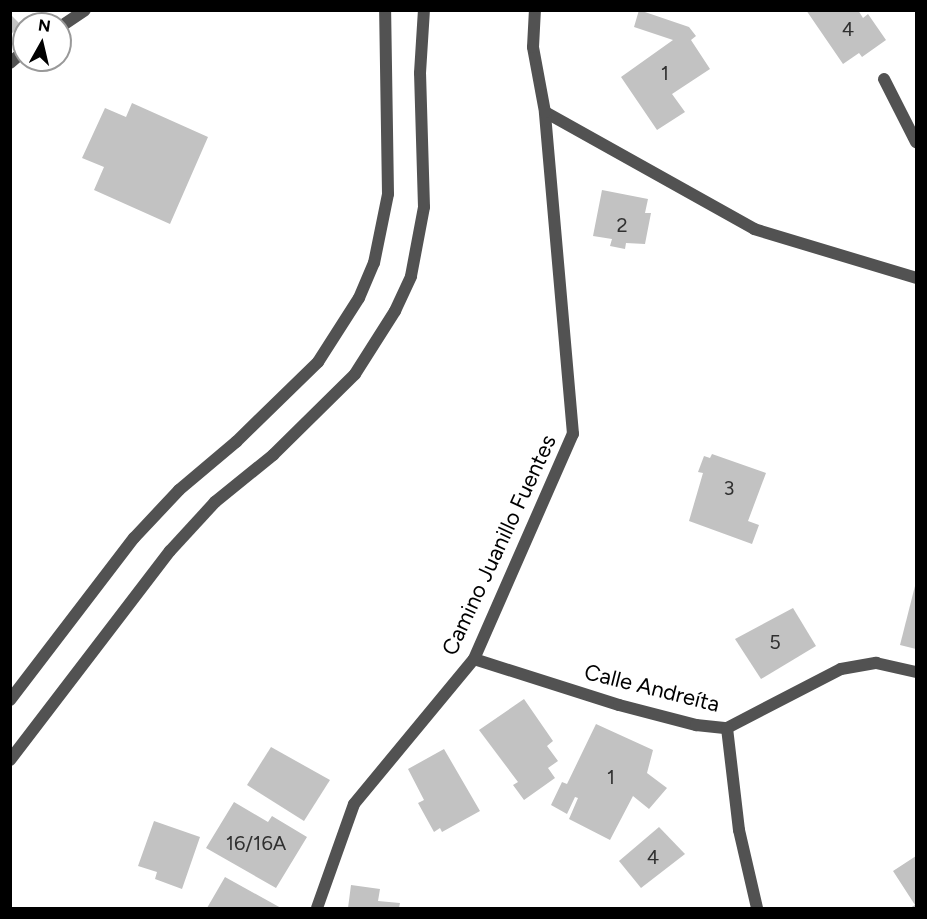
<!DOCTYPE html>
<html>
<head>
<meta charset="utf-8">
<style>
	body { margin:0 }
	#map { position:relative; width:927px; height:919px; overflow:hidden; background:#fff; font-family:Figtree,sans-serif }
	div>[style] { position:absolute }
	.building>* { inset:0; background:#c2c2c2 }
	.minor>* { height:12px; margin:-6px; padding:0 6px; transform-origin:6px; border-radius:6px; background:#525252 }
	span { translate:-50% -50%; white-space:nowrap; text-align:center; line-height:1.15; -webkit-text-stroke:6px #fff; paint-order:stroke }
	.number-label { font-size:20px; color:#303030 }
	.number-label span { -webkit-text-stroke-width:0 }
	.street-label { font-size:22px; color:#000 }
	.frame { position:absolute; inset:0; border:12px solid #000; pointer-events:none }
	.north { position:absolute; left:12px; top:12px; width:60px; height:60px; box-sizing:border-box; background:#fff; border:2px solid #999; border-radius:50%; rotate:8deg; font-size:16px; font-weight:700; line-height:24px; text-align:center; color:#000 }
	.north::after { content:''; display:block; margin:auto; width:21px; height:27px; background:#000; clip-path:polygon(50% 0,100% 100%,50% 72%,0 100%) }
</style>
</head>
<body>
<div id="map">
	<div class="building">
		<div style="clip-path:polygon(639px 10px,689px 27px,696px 36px,691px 40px,710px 69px,672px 94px,685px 112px,657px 130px,621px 77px,673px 40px,634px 27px)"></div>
		<div style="clip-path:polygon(806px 10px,858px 10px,863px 18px,868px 14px,886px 40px,862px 57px,859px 53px,843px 64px)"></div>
		<div style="clip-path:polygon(10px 14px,21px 25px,10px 35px)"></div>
		<div style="clip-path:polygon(132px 103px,208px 137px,170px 224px,94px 190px,104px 167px,82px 158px,105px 108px,126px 117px)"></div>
		<div style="clip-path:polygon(602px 190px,648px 199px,645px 213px,651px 213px,645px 244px,626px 243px,625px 249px,610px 246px,612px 239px,593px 236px)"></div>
		<div style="clip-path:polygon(712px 454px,766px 473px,748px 521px,759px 525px,752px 544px,689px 521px,703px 473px,698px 472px,704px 456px,710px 458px)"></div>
		<div style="clip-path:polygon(916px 582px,916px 649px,900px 645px)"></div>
		<div style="clip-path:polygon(793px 608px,816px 646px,761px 679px,735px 639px)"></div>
		<div style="clip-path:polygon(524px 699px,553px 741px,547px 746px,558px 761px,548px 768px,555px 778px,524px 800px,513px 785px,518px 782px,479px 730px)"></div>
		<div style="clip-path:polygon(596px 724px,653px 750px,647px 773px,667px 788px,649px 809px,633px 796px,610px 840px,569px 819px,578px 798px,575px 797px,567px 814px,551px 805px,562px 782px,567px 784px)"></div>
		<div style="clip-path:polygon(271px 747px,330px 780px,304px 821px,247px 785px)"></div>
		<div style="clip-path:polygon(444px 749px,480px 811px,442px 832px,440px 828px,434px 832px,418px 803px,424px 800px,408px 769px)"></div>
		<div style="clip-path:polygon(234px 802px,268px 822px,272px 816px,307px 837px,276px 888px,206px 848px)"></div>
		<div style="clip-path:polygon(154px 821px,200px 837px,182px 889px,155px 879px,157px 872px,138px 866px)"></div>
		<div style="clip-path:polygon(659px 827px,685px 854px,641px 888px,619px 861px)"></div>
		<div style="clip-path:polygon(916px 856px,916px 908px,910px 908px,915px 905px,893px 871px)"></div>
		<div style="clip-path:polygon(225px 877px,252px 892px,281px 908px,207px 908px)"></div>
		<div style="clip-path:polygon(351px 885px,380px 889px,378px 901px,400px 903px,399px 908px,348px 908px)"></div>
	</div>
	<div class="minor">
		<div style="left:60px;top:27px;width:30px;rotate:-34deg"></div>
		<div style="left:10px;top:63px;width:18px;rotate:-41deg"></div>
		<div style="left:884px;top:79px;width:71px;rotate:63.1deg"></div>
		<div style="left:545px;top:112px;width:240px;rotate:29.2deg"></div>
		<div style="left:754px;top:229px;width:169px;rotate:16.8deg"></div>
		<div style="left:474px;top:659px;width:152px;rotate:17.6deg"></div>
		<div style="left:619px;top:705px;width:80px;rotate:14.6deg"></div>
		<div style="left:696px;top:725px;width:31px;rotate:6deg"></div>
		<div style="left:727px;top:728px;width:128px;rotate:-27.4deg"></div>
		<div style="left:841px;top:669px;width:36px;rotate:-10deg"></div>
		<div style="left:876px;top:663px;width:41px;rotate:12.7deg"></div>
		<div style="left:10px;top:700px;width:204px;rotate:-52.6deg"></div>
		<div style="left:134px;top:538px;width:66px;rotate:-46.8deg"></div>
		<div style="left:179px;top:490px;width:75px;rotate:-40.1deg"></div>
		<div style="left:236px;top:442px;width:115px;rotate:-44.3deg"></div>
		<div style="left:318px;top:362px;width:76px;rotate:-57.4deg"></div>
		<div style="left:359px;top:298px;width:38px;rotate:-67deg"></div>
		<div style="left:374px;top:263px;width:70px;rotate:-78.5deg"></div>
		<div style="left:388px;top:194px;width:184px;rotate:-90.9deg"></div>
		<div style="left:727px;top:728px;width:103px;rotate:83.3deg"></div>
		<div style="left:739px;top:830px;width:80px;rotate:77deg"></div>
		<div style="left:10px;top:760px;width:263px;rotate:-52.6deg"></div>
		<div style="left:170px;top:551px;width:67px;rotate:-47.4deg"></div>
		<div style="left:215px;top:502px;width:75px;rotate:-39deg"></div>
		<div style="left:273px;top:455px;width:115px;rotate:-44.6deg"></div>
		<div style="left:355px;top:374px;width:75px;rotate:-57.6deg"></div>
		<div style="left:395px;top:311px;width:38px;rotate:-65deg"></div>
		<div style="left:411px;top:276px;width:70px;rotate:-79.3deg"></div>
		<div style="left:424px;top:207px;width:134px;rotate:-91.7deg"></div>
		<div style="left:420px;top:73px;width:63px;rotate:-86.4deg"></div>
		<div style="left:317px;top:908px;width:110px;rotate:-70.4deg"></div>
		<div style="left:354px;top:804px;width:188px;rotate:-50.4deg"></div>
		<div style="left:474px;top:659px;width:246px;rotate:-66.3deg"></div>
		<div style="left:573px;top:434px;width:323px;rotate:-95deg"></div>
		<div style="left:545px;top:112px;width:66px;rotate:-100.5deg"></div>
		<div style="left:533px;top:47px;width:37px;rotate:-87deg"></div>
	</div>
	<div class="number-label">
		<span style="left:848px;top:29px">4</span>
		<span style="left:665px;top:73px">1</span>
		<span style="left:622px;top:225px">2</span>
		<span style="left:729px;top:488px">3</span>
		<span style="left:775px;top:642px">5</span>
		<span style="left:611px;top:777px">1</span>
		<span style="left:256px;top:843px">16/16A</span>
		<span style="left:653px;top:857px">4</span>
	</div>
	<div class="street-label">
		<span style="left:499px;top:545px;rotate:-65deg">Camino Juanillo Fuentes</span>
		<span style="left:652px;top:688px;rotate:14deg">Calle Andreíta</span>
	</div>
	<div class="frame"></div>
	<div class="north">N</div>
</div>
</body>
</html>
